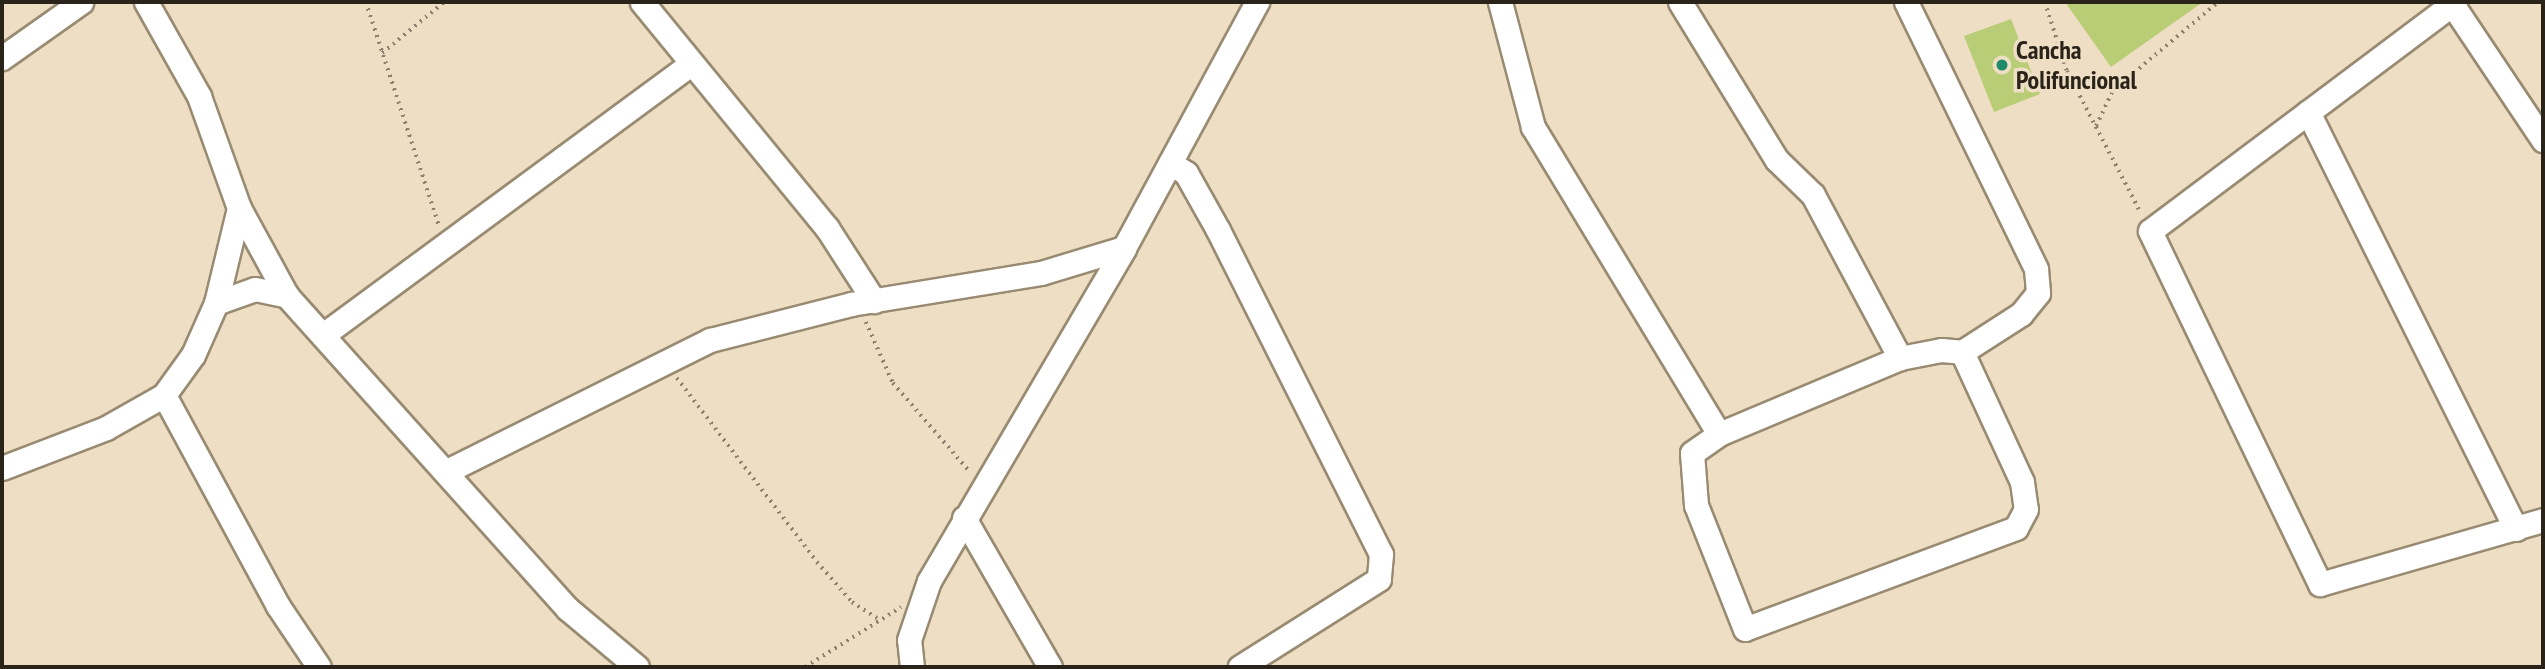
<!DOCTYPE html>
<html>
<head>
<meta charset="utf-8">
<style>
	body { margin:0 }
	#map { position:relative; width:2545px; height:669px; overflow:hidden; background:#eedec4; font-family:"PT Sans Narrow",sans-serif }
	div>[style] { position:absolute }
	.green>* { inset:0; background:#b8cd75 }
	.path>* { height:3.5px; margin-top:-1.75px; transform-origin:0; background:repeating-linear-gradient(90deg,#8c816f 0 2px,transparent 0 7px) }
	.roads { filter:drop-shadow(2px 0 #998b72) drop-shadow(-2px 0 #998b72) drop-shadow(0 2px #998b72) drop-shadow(0 -2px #998b72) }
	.minor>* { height:23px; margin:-11.5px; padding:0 11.5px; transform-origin:11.5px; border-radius:11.5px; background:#fff }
	.dots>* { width:19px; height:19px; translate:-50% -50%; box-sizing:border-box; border:4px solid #eedec4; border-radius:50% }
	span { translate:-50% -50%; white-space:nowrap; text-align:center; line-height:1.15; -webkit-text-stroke:7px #eedec4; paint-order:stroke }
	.poi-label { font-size:26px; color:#292319; font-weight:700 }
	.left { translate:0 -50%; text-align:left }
	.frame { position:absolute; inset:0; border:4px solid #292319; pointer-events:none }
</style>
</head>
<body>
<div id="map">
	<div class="green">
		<div style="clip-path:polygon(2065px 2px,2203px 2px,2111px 67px)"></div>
		<div style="clip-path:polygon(2011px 19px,2040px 94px,1994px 112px,1964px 36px)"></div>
	</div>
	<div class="path">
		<div style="left:366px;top:2px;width:236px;rotate:71.9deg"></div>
		<div style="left:2045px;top:2px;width:72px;rotate:72.3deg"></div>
		<div style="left:2067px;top:71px;width:160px;rotate:62.5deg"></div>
		<div style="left:382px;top:53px;width:80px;rotate:-39.4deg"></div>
		<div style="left:2096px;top:126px;width:38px;rotate:-65deg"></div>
		<div style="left:2112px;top:91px;width:138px;rotate:-40deg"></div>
		<div style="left:866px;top:322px;width:67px;rotate:66.1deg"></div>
		<div style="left:893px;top:383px;width:118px;rotate:49.1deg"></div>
		<div style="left:677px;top:378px;width:231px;rotate:52.7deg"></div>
		<div style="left:817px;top:562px;width:53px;rotate:48.8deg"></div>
		<div style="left:852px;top:602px;width:30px;rotate:33deg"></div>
		<div style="left:805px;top:667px;width:113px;rotate:-32deg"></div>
	</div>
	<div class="roads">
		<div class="minor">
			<div style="left:642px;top:2px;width:292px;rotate:50.7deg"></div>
			<div style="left:827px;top:228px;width:87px;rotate:57.2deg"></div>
			<div style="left:1500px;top:2px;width:129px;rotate:75.2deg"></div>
			<div style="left:1533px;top:127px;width:359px;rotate:58.8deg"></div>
			<div style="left:1680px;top:2px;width:185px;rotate:58.5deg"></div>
			<div style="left:1777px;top:160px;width:50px;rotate:44.2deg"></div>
			<div style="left:1813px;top:195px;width:185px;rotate:61.9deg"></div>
			<div style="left:1906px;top:2px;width:297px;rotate:64deg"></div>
			<div style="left:2036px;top:269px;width:24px;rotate:85deg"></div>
			<div style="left:2038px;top:293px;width:27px;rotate:129deg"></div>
			<div style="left:2021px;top:314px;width:70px;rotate:147.2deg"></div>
			<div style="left:2455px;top:2px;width:381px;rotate:143.1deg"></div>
			<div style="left:2150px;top:231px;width:392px;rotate:64.3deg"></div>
			<div style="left:2320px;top:584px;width:232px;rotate:-16deg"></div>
			<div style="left:2452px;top:4px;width:164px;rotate:56.2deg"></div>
			<div style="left:2px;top:58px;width:97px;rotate:-35.3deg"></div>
			<div style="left:2308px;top:112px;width:466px;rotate:63.5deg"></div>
			<div style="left:1170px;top:163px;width:19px;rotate:32deg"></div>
			<div style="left:1186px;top:173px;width:65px;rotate:60.7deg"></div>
			<div style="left:1218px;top:230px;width:363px;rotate:63.3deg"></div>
			<div style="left:1381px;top:554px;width:25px;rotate:95deg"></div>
			<div style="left:1379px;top:579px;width:165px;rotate:147.7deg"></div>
			<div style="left:239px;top:208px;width:100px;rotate:61.4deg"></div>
			<div style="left:287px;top:296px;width:421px;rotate:48.1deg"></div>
			<div style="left:568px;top:609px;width:90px;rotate:40deg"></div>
			<div style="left:216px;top:303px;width:41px;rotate:-19.7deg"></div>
			<div style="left:255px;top:289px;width:33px;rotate:12deg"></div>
			<div style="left:323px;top:335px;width:455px;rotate:-36.4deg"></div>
			<div style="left:1941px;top:350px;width:21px;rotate:5deg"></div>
			<div style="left:1962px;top:352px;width:143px;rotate:65.2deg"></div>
			<div style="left:2022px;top:482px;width:27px;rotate:82deg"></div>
			<div style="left:2026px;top:509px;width:21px;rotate:118deg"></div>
			<div style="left:2016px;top:528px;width:289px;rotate:159.6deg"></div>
			<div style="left:1745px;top:629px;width:133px;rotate:-111.6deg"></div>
			<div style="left:1696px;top:505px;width:52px;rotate:-94.4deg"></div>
			<div style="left:1692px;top:453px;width:33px;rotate:-35deg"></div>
			<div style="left:1719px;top:434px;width:196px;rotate:-22.8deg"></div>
			<div style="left:1900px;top:358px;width:42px;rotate:-11deg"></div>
			<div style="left:164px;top:395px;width:240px;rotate:61.6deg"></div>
			<div style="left:278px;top:606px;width:73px;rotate:56.1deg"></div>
			<div style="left:2px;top:468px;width:111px;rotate:-21deg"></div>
			<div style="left:106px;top:428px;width:67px;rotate:-29.6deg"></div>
			<div style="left:164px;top:395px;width:49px;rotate:-54.1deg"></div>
			<div style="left:193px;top:355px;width:57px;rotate:-66.1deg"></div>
			<div style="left:216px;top:303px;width:98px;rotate:-76.4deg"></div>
			<div style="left:239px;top:208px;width:119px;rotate:-109.7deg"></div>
			<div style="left:199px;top:96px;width:108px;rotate:-119.4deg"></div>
			<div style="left:447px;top:471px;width:294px;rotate:-26.5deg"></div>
			<div style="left:710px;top:340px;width:146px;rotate:-14.3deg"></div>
			<div style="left:851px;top:304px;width:193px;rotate:-9.3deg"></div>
			<div style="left:1041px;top:273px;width:87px;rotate:-16.8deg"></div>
			<div style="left:964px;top:518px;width:172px;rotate:60deg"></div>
			<div style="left:912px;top:667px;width:27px;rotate:-96deg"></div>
			<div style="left:909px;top:640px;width:62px;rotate:-71.3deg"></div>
			<div style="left:929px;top:581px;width:386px;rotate:-59.6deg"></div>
			<div style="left:1124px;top:248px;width:280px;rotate:-61.6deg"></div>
		</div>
	</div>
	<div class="dots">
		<div style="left:2002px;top:65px;background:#208b69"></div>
	</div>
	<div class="poi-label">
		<span class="left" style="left:2016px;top:65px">Cancha<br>Polifuncional</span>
	</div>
	<div class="frame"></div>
</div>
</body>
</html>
